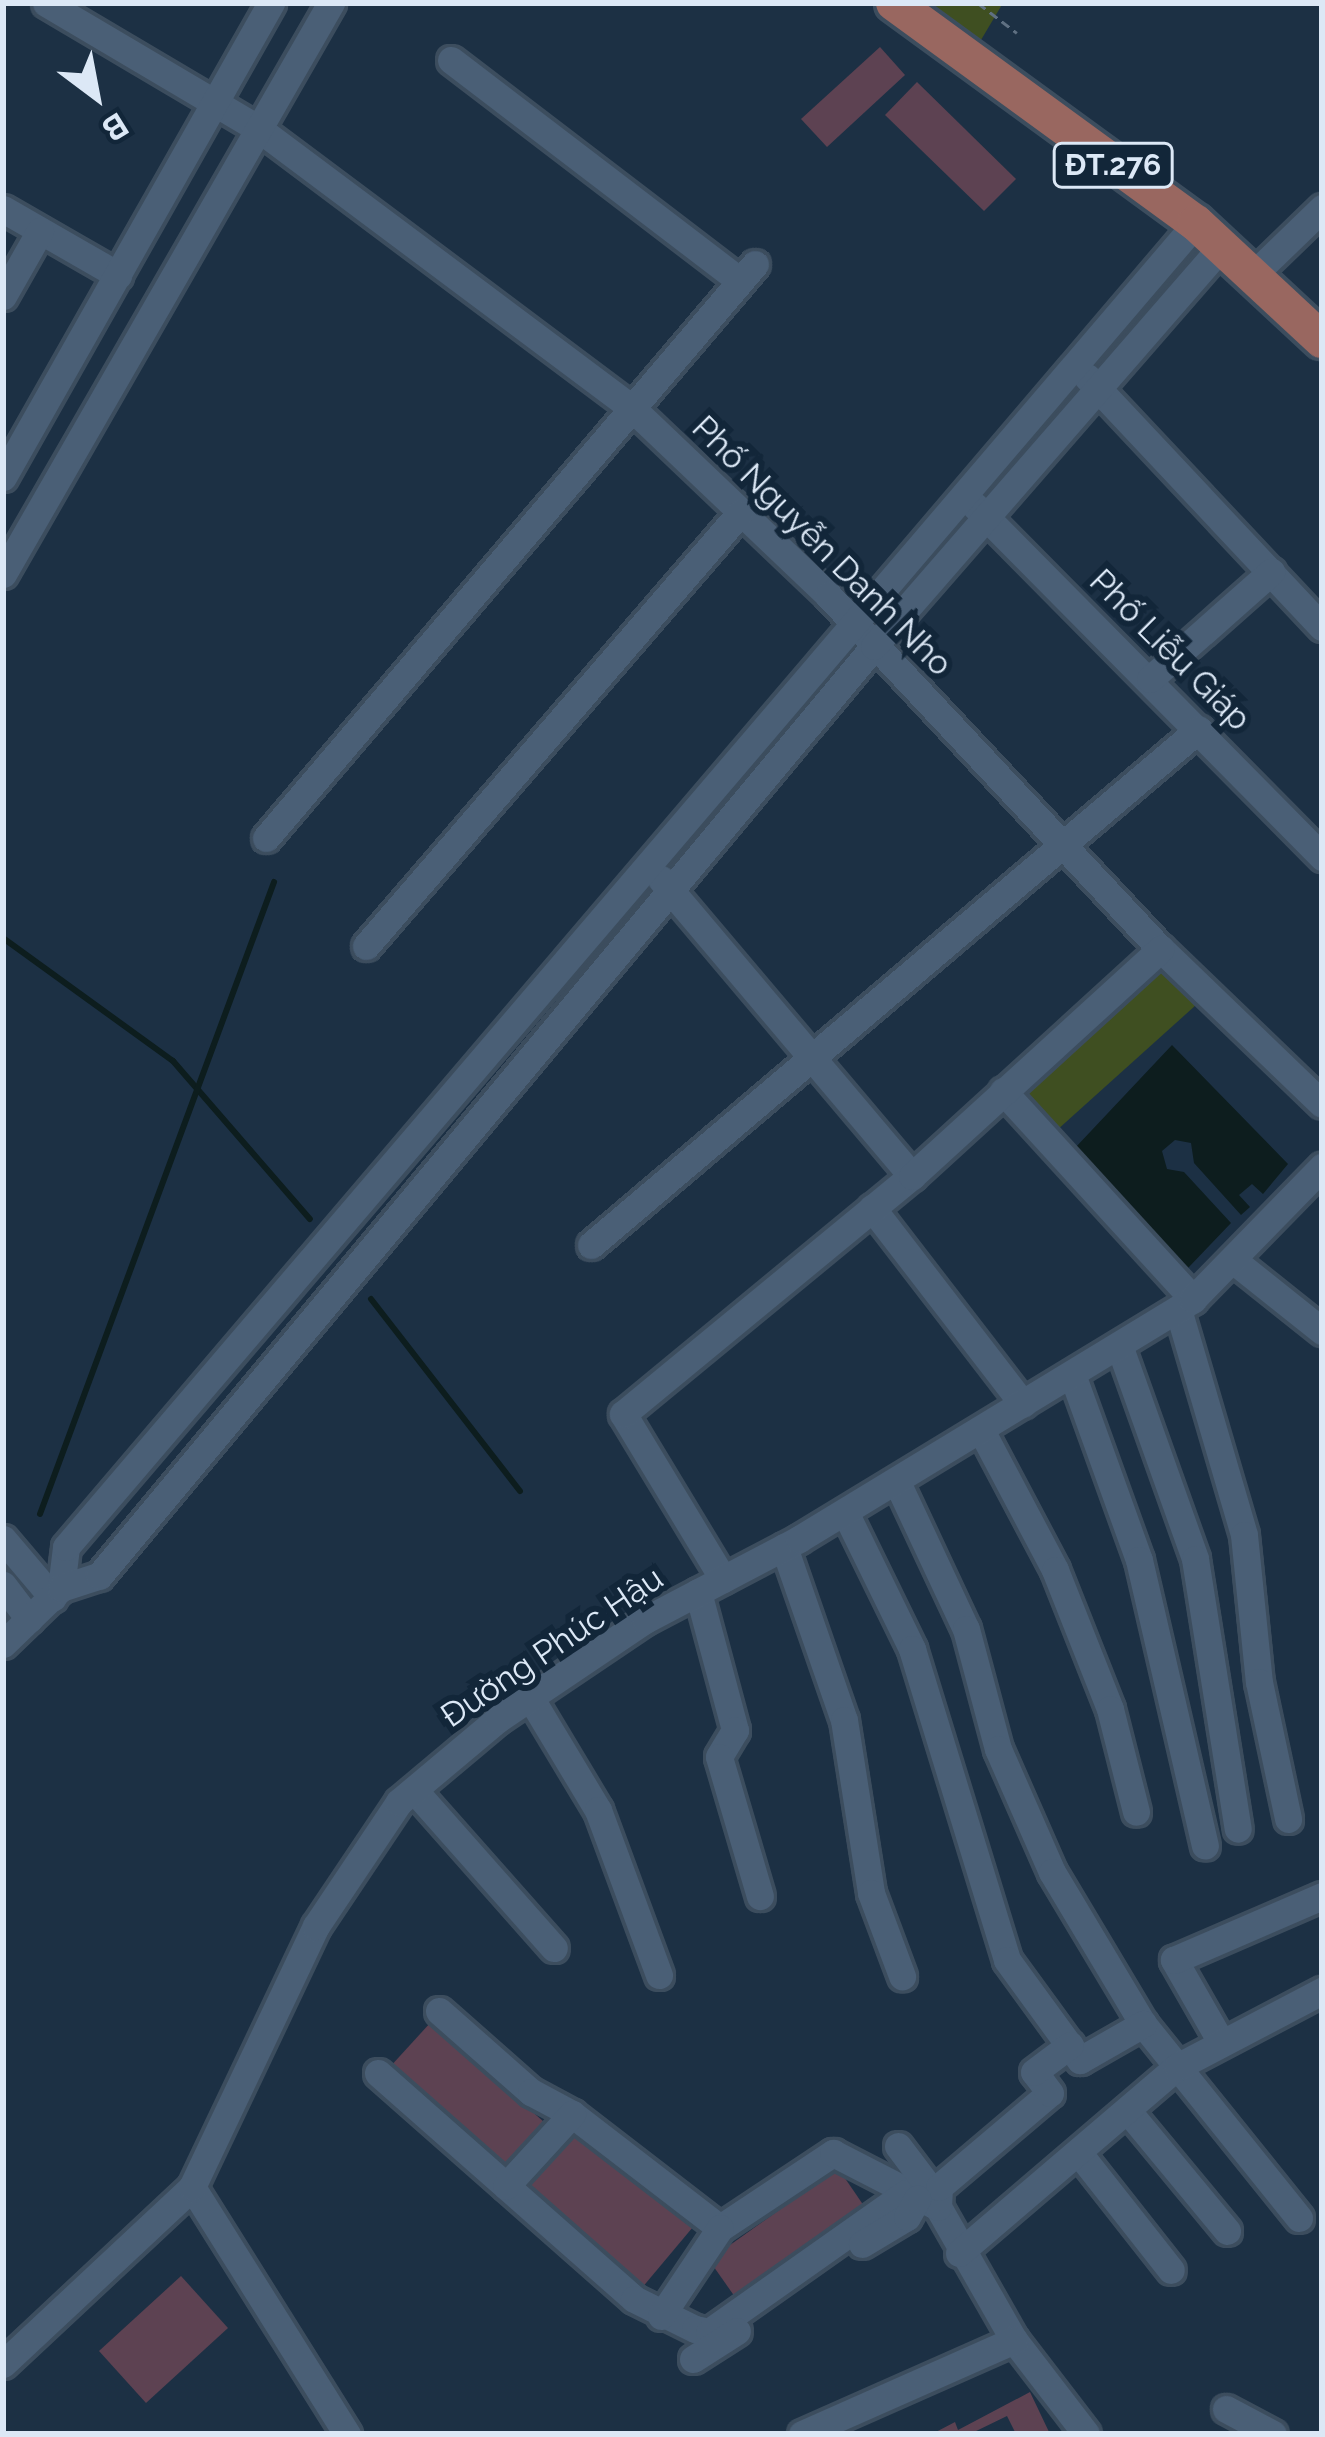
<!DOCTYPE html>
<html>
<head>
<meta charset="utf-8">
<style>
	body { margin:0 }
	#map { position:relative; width:1325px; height:2437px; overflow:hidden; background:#1c3044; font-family:Raleway,sans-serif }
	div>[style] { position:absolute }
	.green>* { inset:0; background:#3f4f21 }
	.water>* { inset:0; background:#0d1d1e }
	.stream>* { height:6px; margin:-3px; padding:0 3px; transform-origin:3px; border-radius:3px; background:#0d1d1e }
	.building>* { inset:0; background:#5d4252 }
	.path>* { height:3px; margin-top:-1.5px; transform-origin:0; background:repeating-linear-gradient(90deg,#5f7082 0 9px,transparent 0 15px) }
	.roads { filter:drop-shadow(3px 0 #3c4d5e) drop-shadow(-3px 0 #3c4d5e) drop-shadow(0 3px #3c4d5e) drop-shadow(0 -3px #3c4d5e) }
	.minor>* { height:27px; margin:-13.5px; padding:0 13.5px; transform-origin:13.5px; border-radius:13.5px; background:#4a5f76 }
	.major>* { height:36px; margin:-18px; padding:0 18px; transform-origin:18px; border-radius:18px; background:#996760 }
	span { translate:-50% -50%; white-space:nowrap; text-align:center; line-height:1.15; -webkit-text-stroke:12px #122639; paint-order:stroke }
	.shield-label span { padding:3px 9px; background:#122639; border:3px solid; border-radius:9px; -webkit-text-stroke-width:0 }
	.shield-label { font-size:30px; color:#dce8f6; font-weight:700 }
	.street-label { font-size:33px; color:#dce8f6 }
	.frame { position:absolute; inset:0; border:6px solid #dce8f6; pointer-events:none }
	.north { position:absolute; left:36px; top:36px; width:120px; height:120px; -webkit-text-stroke:9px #122639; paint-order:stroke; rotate:148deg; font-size:33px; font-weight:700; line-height:48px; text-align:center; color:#dce8f6 }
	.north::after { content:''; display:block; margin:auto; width:42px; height:54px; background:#dce8f6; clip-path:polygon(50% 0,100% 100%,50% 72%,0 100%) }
</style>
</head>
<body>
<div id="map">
	<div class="green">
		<div style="clip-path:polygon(926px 3px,1003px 3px,978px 45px)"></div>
		<div style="clip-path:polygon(1162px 970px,1196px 1005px,1056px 1131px,1022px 1093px)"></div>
	</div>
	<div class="water">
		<div style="clip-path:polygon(1172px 1045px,1288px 1164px,1263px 1194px,1252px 1184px,1239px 1195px,1250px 1207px,1241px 1215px,1194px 1163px,1191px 1143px,1175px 1140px,1162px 1151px,1167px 1169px,1184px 1172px,1231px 1223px,1188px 1268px,1075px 1148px)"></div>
	</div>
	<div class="stream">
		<div style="left:3px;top:938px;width:210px;rotate:35.9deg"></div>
		<div style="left:173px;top:1061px;width:209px;rotate:49.1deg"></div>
		<div style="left:371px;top:1299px;width:243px;rotate:52.2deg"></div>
		<div style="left:40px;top:1514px;width:674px;rotate:-69.68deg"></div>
	</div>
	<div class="building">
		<div style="clip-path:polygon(880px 47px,905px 75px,827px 147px,801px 119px)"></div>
		<div style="clip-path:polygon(917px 82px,1016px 179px,984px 211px,885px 115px)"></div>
		<div style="clip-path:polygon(431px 2022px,544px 2122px,502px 2168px,389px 2068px)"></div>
		<div style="clip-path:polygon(576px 2120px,698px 2221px,641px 2289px,519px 2189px)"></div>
		<div style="clip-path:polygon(838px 2168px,864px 2206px,735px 2297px,709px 2260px)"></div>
		<div style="clip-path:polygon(181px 2276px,228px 2328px,146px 2403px,99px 2351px)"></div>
		<div style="clip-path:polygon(1030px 2392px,1050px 2434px,1016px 2434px,1007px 2416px,970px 2434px,932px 2434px,955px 2422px,958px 2430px)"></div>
	</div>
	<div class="path">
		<div style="left:978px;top:3px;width:49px;rotate:37.6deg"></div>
	</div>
	<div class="roads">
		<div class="minor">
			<div style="left:46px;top:3px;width:247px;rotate:30.6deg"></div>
			<div style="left:259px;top:129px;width:469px;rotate:36.8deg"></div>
			<div style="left:634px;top:410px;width:268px;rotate:43.6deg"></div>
			<div style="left:828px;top:595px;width:486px;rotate:46.8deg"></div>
			<div style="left:1161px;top:949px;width:223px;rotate:43.9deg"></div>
			<div style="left:451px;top:60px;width:364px;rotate:37.4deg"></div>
			<div style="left:3px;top:209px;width:133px;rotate:29.9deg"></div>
			<div style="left:1256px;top:272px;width:92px;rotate:-44.1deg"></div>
			<div style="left:3px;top:296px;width:75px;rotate:-60.4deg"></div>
			<div style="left:1087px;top:377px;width:343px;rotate:46.8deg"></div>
			<div style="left:3px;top:477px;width:545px;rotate:-60.52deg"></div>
			<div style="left:975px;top:506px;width:494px;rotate:45.3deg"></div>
			<div style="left:3px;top:574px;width:659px;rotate:-60.13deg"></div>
			<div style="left:1150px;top:679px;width:162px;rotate:-41.5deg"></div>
			<div style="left:266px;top:838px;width:754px;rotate:-49.57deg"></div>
			<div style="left:661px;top:879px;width:389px;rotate:49.8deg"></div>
			<div style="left:366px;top:946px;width:571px;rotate:-49.19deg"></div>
			<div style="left:1003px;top:1091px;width:282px;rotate:47.6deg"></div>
			<div style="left:872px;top:1208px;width:247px;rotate:52.4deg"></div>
			<div style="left:591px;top:1245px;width:797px;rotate:-40.32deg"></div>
			<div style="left:1233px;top:1260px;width:114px;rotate:38.6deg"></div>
			<div style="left:1178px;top:1309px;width:235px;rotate:73.7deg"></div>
			<div style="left:1244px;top:1535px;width:148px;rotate:84.2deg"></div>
			<div style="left:1259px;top:1682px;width:140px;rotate:78deg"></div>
			<div style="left:1119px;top:1345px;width:227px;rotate:70.4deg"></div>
			<div style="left:1195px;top:1559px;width:273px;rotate:81deg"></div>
			<div style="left:1072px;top:1374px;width:198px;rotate:70.2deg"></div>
			<div style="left:1139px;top:1560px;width:293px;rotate:77deg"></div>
			<div style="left:981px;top:1430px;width:158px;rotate:62.1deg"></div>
			<div style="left:1055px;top:1570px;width:149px;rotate:68.4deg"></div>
			<div style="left:1110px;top:1709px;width:106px;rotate:75.8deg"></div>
			<div style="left:897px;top:1482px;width:162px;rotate:64.9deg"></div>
			<div style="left:966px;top:1629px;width:124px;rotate:75.1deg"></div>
			<div style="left:998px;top:1749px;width:134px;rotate:66.3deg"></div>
			<div style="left:1052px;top:1872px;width:177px;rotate:59.1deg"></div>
			<div style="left:1143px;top:2024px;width:249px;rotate:51.2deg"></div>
			<div style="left:845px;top:1512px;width:153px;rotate:63.9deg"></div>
			<div style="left:912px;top:1649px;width:325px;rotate:73deg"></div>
			<div style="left:1007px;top:1960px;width:124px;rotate:53.9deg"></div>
			<div style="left:1080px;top:2060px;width:73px;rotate:-29.7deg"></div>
			<div style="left:3px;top:1539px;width:77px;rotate:49.7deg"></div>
			<div style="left:784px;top:1547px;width:183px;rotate:70.9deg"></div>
			<div style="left:844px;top:1720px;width:175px;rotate:81.1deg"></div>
			<div style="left:871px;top:1893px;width:89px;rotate:69.5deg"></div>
			<div style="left:723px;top:1579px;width:193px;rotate:-121.2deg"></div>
			<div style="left:623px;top:1414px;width:374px;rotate:-39.5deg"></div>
			<div style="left:912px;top:1176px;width:337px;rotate:-42.4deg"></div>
			<div style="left:3px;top:1585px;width:43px;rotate:52.6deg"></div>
			<div style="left:61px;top:1588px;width:41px;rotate:-83deg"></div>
			<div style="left:66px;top:1547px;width:1741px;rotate:-49.52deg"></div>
			<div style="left:698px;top:1592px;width:143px;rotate:75deg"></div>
			<div style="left:735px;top:1730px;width:31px;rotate:121deg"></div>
			<div style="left:719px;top:1757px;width:145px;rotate:73.6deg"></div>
			<div style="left:3px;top:1644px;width:81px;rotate:-44deg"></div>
			<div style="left:61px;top:1588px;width:40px;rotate:-18deg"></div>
			<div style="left:99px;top:1576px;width:1211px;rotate:-50.19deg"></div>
			<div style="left:874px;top:646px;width:532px;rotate:-48.97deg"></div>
			<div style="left:530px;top:1697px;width:132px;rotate:59deg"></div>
			<div style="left:598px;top:1810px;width:176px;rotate:69.7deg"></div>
			<div style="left:414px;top:1790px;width:211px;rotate:48.5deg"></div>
			<div style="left:439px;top:2011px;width:123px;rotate:41.4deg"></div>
			<div style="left:531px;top:2092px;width:47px;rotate:28.2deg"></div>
			<div style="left:572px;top:2114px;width:187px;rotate:37.6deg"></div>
			<div style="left:720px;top:2228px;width:136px;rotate:-33.6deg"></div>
			<div style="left:833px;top:2153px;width:118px;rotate:27.2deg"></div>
			<div style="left:938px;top:2207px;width:153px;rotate:60.3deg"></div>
			<div style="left:1014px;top:2340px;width:118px;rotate:52.5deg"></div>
			<div style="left:1221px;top:2042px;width:95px;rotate:-119.8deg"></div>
			<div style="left:1174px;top:1960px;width:161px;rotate:-23.4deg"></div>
			<div style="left:378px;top:2073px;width:341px;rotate:41.4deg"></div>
			<div style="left:634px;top:2299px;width:68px;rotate:26.2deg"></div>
			<div style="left:695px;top:2329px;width:14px;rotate:12deg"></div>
			<div style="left:709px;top:2332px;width:241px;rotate:-35.2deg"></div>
			<div style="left:1127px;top:2110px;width:157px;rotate:50.4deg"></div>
			<div style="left:898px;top:2146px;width:66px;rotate:53deg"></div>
			<div style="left:1078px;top:2152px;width:150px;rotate:51.8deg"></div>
			<div style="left:506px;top:2186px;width:98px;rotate:-47.5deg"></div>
			<div style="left:192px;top:2187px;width:292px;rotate:57.9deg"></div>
			<div style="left:938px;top:2207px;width:20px;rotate:-87deg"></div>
			<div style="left:939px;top:2187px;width:145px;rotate:-40.3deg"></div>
			<div style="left:1050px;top:2093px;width:26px;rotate:-127deg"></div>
			<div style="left:1034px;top:2072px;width:45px;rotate:-36.9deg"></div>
			<div style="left:862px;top:2244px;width:52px;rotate:-31deg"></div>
			<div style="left:907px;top:2217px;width:21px;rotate:-61deg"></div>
			<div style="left:959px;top:2253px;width:287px;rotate:-40.5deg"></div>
			<div style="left:1177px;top:2067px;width:164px;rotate:-27.7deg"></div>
			<div style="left:661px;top:2316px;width:106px;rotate:-56.2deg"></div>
			<div style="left:693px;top:2359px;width:52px;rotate:-32.5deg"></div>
			<div style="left:3px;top:2364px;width:259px;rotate:-43.1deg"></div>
			<div style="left:192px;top:2187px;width:289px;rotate:-64.6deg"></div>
			<div style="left:316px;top:1926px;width:149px;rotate:-56.2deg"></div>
			<div style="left:399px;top:1802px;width:129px;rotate:-40deg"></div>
			<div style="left:498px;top:1719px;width:177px;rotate:-34deg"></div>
			<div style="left:645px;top:1620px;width:174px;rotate:-27.7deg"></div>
			<div style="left:799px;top:1539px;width:461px;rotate:-31.3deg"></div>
			<div style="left:1193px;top:1299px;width:185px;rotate:-45.7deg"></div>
			<div style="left:1226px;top:2409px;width:53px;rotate:28deg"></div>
			<div style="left:802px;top:2434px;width:232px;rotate:-23.9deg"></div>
		</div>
		<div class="major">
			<div style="left:894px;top:3px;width:374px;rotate:36.1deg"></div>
			<div style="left:1196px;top:223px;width:172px;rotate:42.9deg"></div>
		</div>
	</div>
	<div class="shield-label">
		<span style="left:1113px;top:165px">ĐT.276</span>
	</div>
	<div class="street-label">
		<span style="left:822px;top:546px;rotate:45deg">Phố Nguyễn Danh Nho</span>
		<span style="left:1170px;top:650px;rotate:45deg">Phố Liễu Giáp</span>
		<span style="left:552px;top:1647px;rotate:-34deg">Đường Phúc Hậu</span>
	</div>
	<div class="frame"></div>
	<div class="north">B</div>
</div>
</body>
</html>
